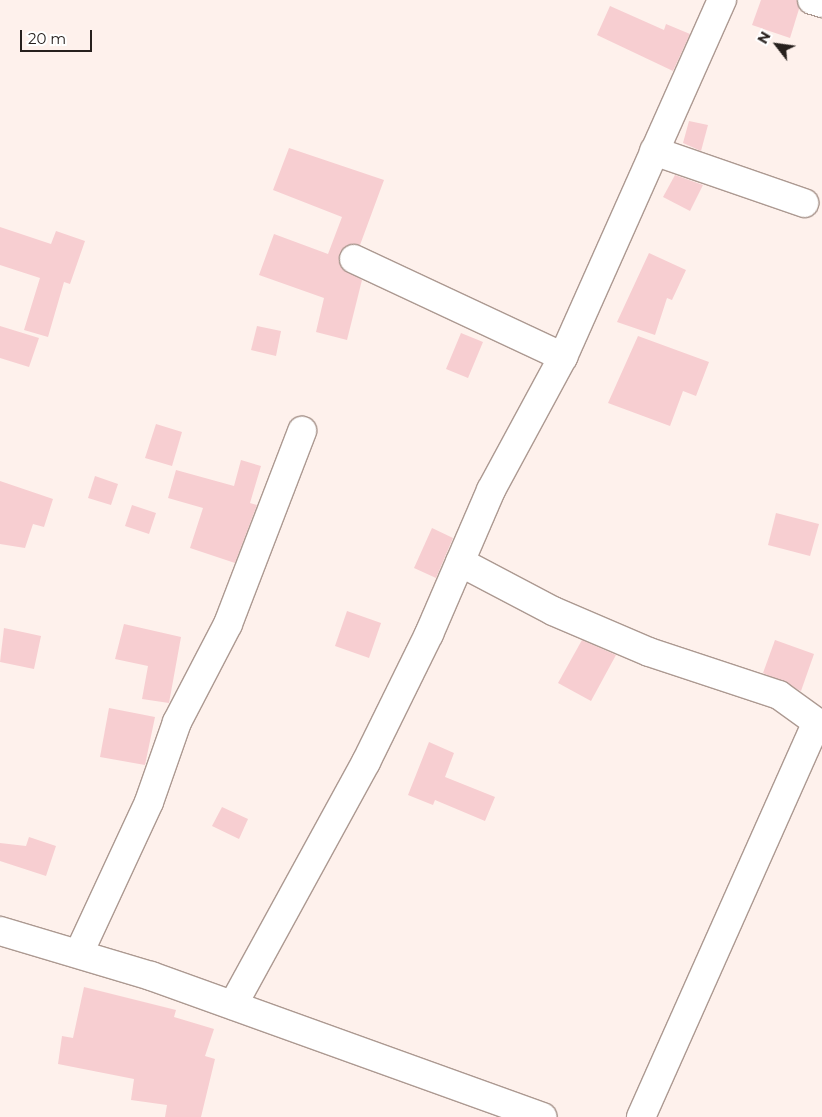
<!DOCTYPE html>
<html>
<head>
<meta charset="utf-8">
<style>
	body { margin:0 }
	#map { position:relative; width:822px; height:1117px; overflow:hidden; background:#fef1ec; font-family:Montserrat,sans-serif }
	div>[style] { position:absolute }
	.building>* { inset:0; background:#f7ced1 }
	.roads { filter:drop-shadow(1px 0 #ac9991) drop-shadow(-1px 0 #ac9991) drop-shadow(0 1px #ac9991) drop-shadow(0 -1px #ac9991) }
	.minor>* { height:28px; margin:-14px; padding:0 14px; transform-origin:14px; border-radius:14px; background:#fff }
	span { translate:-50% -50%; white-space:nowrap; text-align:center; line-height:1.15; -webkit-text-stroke:4px #fff; paint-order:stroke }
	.north { position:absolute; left:752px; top:20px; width:50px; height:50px; -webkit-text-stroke:4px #fff; paint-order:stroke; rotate:300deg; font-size:14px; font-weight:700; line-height:20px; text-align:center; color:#27201d }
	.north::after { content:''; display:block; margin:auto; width:18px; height:22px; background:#27201d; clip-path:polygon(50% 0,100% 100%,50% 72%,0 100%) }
	.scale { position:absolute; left:20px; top:30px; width:72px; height:22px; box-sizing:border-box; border:2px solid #27201d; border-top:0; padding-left:6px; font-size:15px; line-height:18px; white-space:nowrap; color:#27201d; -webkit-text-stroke:4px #fff; paint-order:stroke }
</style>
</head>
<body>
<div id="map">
	<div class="building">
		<div style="clip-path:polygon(761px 0,797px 0,799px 9px,790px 38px,752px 25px)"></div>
		<div style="clip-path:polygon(610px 6px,664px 30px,666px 24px,690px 34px,673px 71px,597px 35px)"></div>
		<div style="clip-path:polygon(689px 121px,708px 125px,701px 151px,683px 143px)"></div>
		<div style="clip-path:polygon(289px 148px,384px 180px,360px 245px,346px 246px,340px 253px,342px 268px,362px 280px,347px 340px,316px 332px,324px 298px,259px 275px,274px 234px,328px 254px,342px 217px,273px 190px)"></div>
		<div style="clip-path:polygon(675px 175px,703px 185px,690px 211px,663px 197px)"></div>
		<div style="clip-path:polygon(0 227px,51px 244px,56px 231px,85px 241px,70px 284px,64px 282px,48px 337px,24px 330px,40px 278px,0 265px)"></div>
		<div style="clip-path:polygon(649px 253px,686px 270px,672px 300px,667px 298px,655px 335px,617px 322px)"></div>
		<div style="clip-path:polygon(0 326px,39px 338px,29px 367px,0 358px)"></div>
		<div style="clip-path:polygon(257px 326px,281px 331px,276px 356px,251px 350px)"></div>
		<div style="clip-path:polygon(461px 333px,483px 342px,468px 378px,446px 369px)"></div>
		<div style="clip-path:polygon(638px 336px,709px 362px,696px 396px,683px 391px,670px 426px,608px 403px)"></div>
		<div style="clip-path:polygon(156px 424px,182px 432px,172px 466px,145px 458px)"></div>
		<div style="clip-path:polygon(241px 460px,261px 466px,250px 503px,257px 505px,235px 563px,190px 548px,203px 508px,168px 498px,176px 470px,234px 486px)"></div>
		<div style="clip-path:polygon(95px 476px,118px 484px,111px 505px,88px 498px)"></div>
		<div style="clip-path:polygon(0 481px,53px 499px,44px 527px,33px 524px,25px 548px,0 544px)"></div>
		<div style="clip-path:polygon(132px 505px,156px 513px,149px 534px,125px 526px)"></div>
		<div style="clip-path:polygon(776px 513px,819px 524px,810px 556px,768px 545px)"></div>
		<div style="clip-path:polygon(432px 528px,453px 538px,436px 578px,414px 568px)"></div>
		<div style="clip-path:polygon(347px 611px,381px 623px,369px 658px,335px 646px)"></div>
		<div style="clip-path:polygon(124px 624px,181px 637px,169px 703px,142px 699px,148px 666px,115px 659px)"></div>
		<div style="clip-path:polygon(4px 628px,41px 636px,34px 669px,0 662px)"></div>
		<div style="clip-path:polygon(582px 640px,616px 655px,591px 701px,558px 683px)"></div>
		<div style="clip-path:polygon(775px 640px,814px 654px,801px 691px,763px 673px)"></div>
		<div style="clip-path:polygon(109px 708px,155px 717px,145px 765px,100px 757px)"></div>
		<div style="clip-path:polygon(429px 742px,454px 753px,445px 777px,495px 797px,485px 821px,435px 800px,433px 805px,408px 795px)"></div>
		<div style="clip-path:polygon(222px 807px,248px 819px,239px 839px,212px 826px)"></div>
		<div style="clip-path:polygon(29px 837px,56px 846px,46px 876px,0 861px,0 843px,26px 846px)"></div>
		<div style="clip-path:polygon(84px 987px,176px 1010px,174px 1017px,214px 1029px,205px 1056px,215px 1059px,201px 1117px,165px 1117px,167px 1105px,131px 1100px,134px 1079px,58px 1064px,62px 1036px,73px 1038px)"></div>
	</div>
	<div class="roads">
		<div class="minor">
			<div style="left:812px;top:0;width:10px;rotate:17deg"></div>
			<div style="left:654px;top:151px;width:159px;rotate:19.1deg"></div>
			<div style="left:354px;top:259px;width:231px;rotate:25.1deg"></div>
			<div style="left:460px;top:562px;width:105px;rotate:27.8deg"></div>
			<div style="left:553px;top:611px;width:104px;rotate:23.1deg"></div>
			<div style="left:649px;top:652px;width:137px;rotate:18.3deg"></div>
			<div style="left:779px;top:695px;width:53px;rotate:35.8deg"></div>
			<div style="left:0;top:931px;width:158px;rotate:16.6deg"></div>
			<div style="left:151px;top:976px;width:416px;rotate:19.8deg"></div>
			<div style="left:79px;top:953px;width:166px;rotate:-65.1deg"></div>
			<div style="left:149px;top:802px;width:85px;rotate:-70.7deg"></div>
			<div style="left:177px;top:722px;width:110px;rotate:-62.5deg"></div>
			<div style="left:228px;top:624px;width:207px;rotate:-69deg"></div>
			<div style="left:233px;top:1005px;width:277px;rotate:-61.3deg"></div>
			<div style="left:366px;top:762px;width:143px;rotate:-63.8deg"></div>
			<div style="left:429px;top:634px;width:157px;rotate:-66.7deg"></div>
			<div style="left:491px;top:490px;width:151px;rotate:-61.6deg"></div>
			<div style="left:563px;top:357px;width:391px;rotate:-66deg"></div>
			<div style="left:641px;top:1117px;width:432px;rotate:-66deg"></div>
		</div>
	</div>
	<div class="north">N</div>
	<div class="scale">20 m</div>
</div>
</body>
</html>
